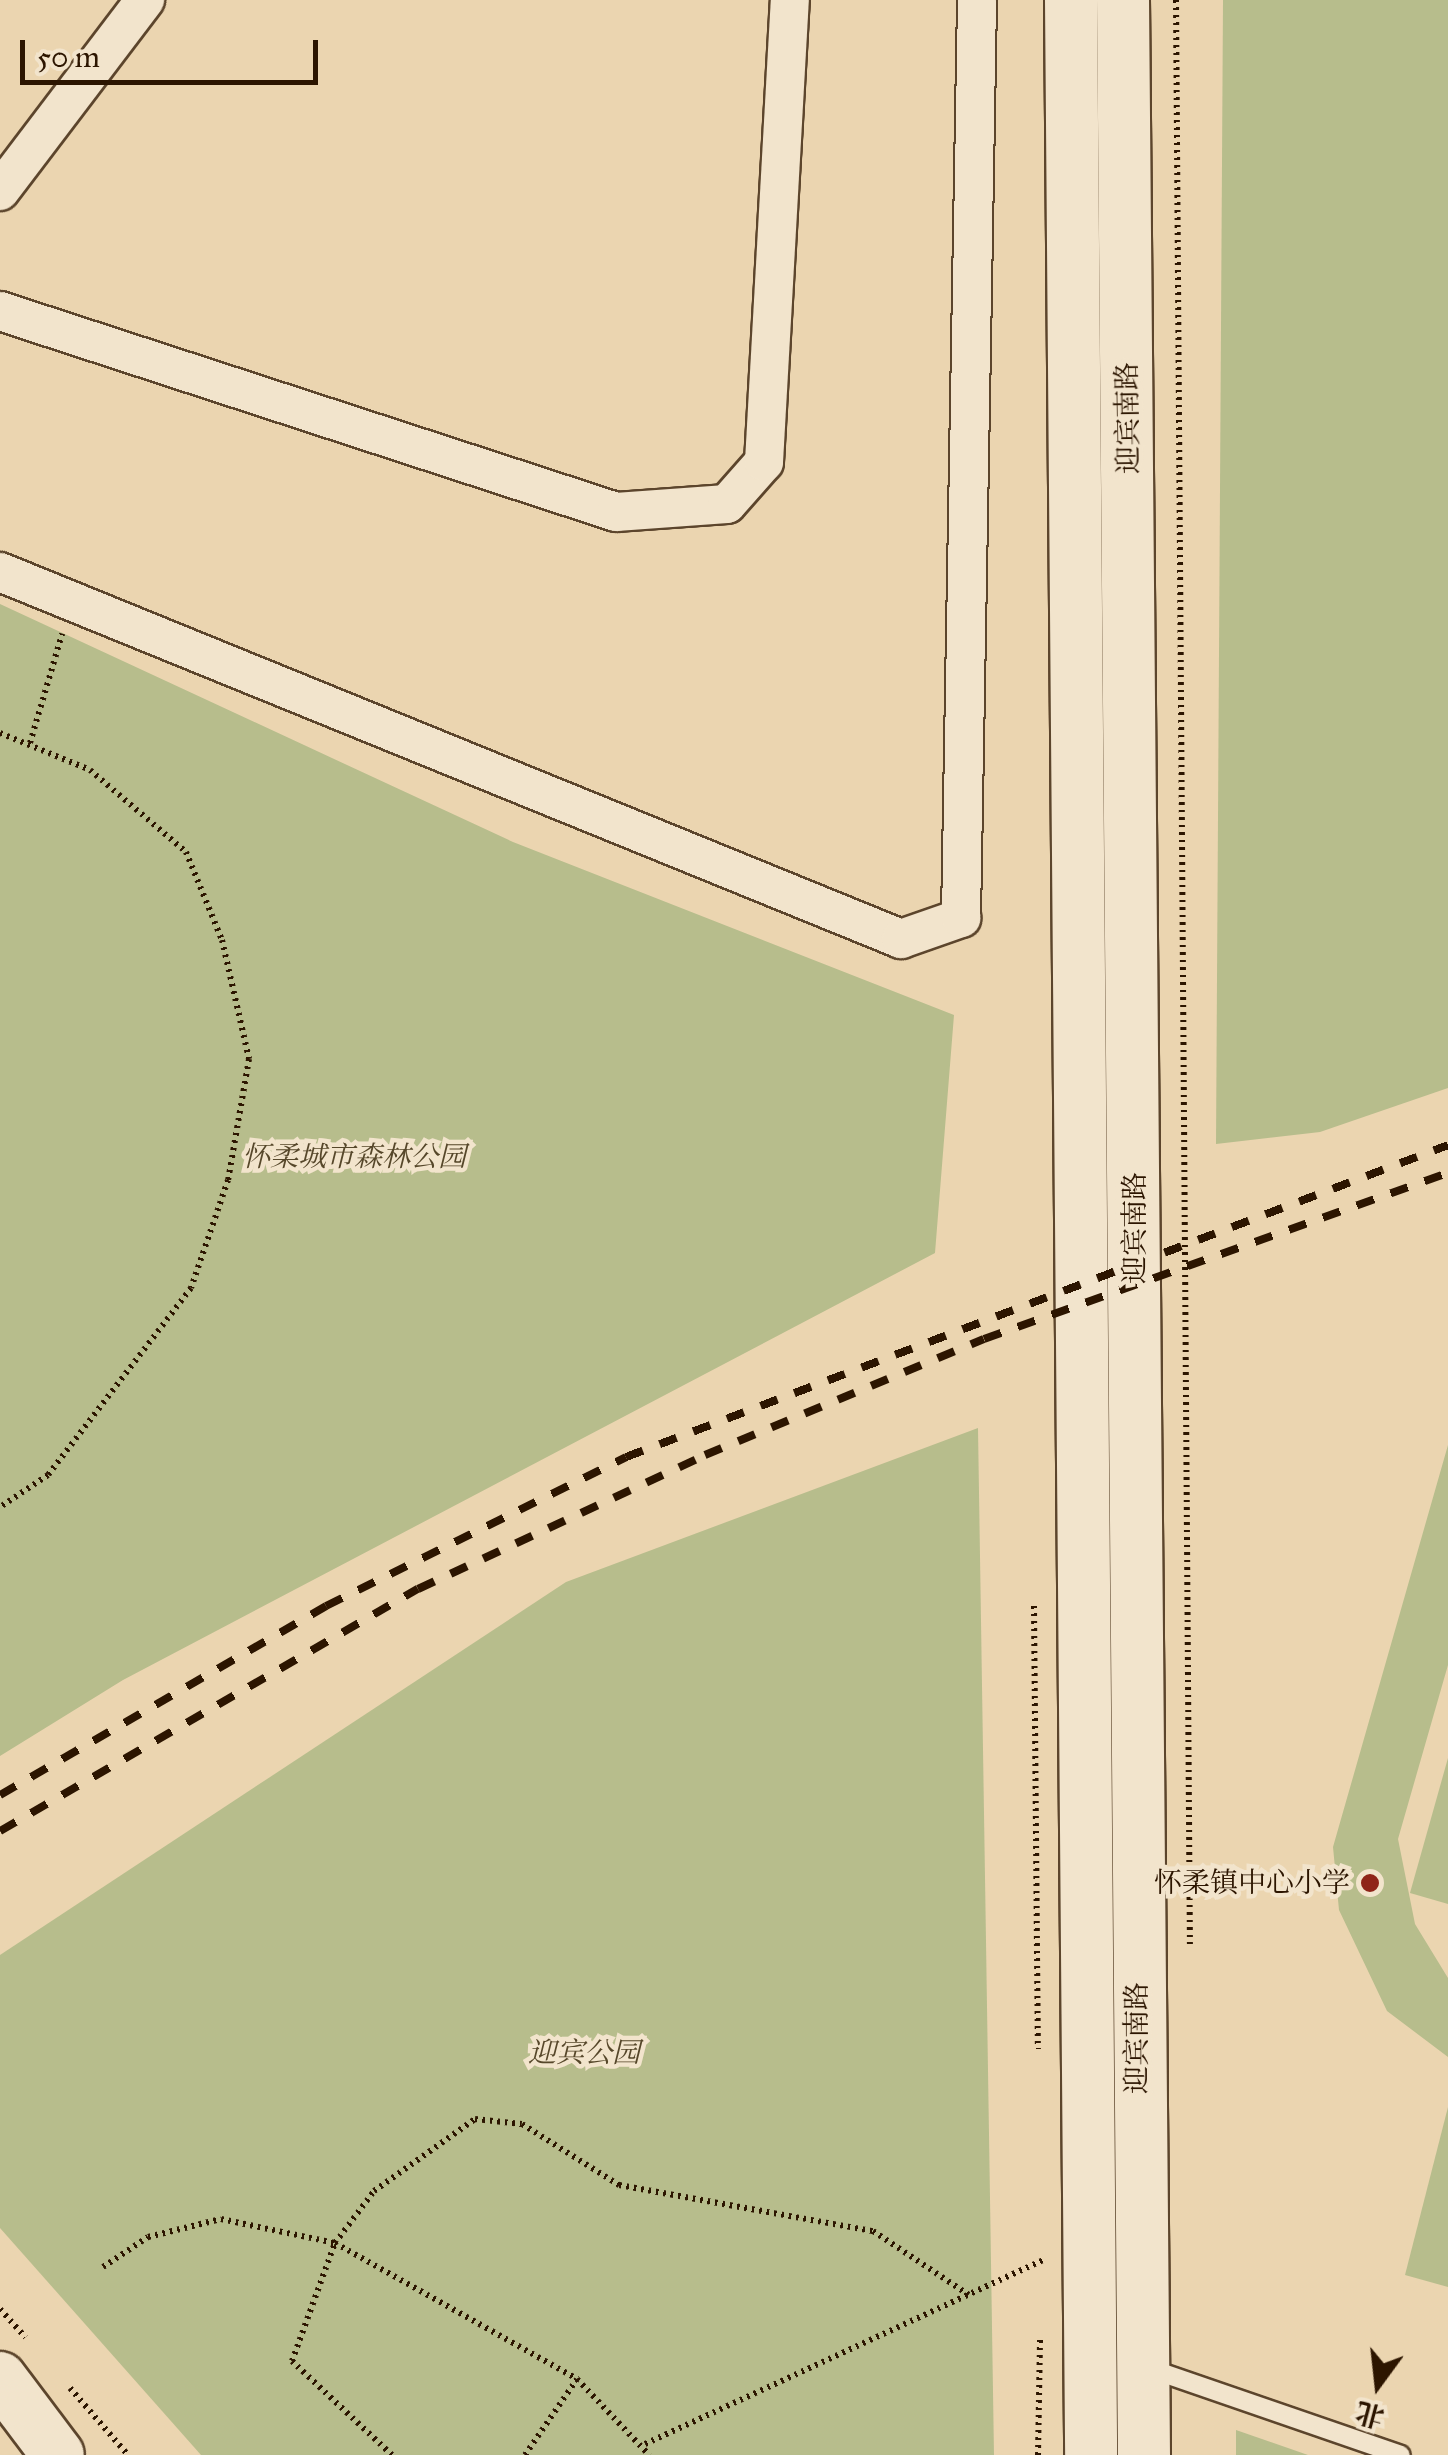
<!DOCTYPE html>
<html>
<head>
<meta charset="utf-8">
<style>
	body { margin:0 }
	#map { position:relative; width:1448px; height:2455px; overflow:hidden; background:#ebd5b0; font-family:"IM FELL Great Primer","Noto Serif SC",serif }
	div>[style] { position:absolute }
	.green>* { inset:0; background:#b7bd8c }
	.path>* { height:6px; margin-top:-3px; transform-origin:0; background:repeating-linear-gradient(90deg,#2c1500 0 2.5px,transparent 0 7.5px) }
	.roads { filter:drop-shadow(2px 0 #5c452c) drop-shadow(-2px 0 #5c452c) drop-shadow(0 2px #5c452c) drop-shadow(0 -2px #5c452c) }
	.lane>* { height:18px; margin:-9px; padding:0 9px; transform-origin:9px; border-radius:9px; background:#f2e4cc }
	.street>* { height:38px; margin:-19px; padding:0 19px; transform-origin:19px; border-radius:19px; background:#f2e4cc }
	.secondary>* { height:52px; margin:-26px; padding:0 26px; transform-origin:26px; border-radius:26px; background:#f2e4cc }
	.rail>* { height:8px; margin-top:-4px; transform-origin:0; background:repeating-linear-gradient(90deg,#2c1500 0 18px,transparent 0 36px) }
	.dots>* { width:28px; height:28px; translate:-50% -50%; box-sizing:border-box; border:5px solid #f2e4cc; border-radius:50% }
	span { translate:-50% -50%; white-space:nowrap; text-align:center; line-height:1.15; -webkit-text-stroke:9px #f2e4cc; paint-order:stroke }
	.street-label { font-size:28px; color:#2c1500 }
	.park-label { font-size:28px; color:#56472a; font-style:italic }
	.poi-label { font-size:28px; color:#2c1500 }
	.right { translate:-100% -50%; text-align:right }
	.north { position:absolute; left:1328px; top:2335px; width:100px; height:100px; -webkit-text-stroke:8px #f2e4cc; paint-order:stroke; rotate:195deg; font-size:28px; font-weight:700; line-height:40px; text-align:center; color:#2c1500 }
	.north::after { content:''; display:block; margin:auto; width:35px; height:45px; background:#2c1500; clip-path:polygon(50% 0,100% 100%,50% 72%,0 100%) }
	.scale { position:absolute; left:20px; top:40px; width:298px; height:45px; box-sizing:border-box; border:5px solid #2c1500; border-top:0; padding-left:12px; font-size:30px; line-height:35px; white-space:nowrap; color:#2c1500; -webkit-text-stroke:8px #f2e4cc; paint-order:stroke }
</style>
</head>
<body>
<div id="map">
	<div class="green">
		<div style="clip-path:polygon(1223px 0,1448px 0,1448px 1088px,1320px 1132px,1216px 1144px)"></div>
		<div style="clip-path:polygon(0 604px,513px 842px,954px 1015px,935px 1253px,123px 1680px,0 1756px)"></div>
		<div style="clip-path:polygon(978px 1428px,994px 2455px,201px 2455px,0 2228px,0 1955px,566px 1582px)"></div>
		<div style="clip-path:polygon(1448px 1445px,1448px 1665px,1398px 1839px,1415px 1924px,1448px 1978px,1448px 2057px,1387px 2011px,1339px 1910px,1333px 1847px)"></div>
		<div style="clip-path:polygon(1448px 1758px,1448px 1904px,1410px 1893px)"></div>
		<div style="clip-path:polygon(1448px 2107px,1448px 2287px,1405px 2275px)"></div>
		<div style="clip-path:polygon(1236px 2430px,1308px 2455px,1236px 2455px)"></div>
	</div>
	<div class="path">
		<div style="left:1176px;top:0;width:1944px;rotate:89.59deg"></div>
		<div style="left:0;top:733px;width:97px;rotate:22.3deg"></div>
		<div style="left:90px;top:770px;width:126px;rotate:40.5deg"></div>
		<div style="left:186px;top:852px;width:95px;rotate:67.8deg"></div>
		<div style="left:222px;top:940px;width:122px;rotate:77.2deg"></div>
		<div style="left:249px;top:1059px;width:123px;rotate:99.8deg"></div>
		<div style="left:228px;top:1180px;width:114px;rotate:108.9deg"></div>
		<div style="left:191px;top:1288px;width:235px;rotate:127.4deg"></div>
		<div style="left:48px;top:1475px;width:58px;rotate:146.3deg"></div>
		<div style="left:30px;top:743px;width:114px;rotate:-73.6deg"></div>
		<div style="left:1034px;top:1606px;width:443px;rotate:89.5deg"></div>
		<div style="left:103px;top:2267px;width:54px;rotate:-33.7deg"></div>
		<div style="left:148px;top:2237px;width:75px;rotate:-13.9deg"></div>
		<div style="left:221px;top:2219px;width:116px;rotate:11.9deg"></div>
		<div style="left:335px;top:2243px;width:278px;rotate:29.3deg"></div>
		<div style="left:577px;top:2379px;width:105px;rotate:46.5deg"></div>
		<div style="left:0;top:2309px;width:38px;rotate:48deg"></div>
		<div style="left:70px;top:2388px;width:89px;rotate:49.1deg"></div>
		<div style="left:645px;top:2444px;width:439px;rotate:-24.8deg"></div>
		<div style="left:392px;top:2455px;width:137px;rotate:-136.8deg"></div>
		<div style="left:292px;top:2361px;width:126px;rotate:-70deg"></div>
		<div style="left:335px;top:2243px;width:65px;rotate:-53.1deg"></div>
		<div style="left:374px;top:2191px;width:124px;rotate:-35.5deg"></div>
		<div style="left:475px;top:2119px;width:47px;rotate:6.1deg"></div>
		<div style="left:522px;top:2124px;width:115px;rotate:32.2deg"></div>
		<div style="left:619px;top:2185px;width:258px;rotate:10.3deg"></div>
		<div style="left:873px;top:2231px;width:115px;rotate:33.7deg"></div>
		<div style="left:525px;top:2455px;width:92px;rotate:-55.6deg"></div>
		<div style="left:1038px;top:2455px;width:119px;rotate:-89deg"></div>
	</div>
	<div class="roads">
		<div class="lane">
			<div style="left:1151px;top:2369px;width:264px;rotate:19deg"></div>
		</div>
		<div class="street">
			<div style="left:0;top:191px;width:240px;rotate:-52.8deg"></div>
			<div style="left:0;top:311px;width:648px;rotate:18.07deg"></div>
			<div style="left:616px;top:512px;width:111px;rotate:-4.1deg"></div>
			<div style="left:727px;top:504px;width:56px;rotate:-48.6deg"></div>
			<div style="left:764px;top:462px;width:463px;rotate:-86.8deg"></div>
			<div style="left:0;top:572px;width:973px;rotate:22.16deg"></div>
			<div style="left:901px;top:939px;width:64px;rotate:-19.3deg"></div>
			<div style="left:961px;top:918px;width:918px;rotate:-89deg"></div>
		</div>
		<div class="secondary">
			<div style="left:1071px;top:0;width:2455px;rotate:89.53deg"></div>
			<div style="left:1123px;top:0;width:2455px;rotate:89.51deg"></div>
			<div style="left:0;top:2378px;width:96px;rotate:53deg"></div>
		</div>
	</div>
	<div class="rail">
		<div style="left:0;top:1795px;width:377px;rotate:-30.1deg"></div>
		<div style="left:326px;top:1606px;width:335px;rotate:-26.4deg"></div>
		<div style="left:626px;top:1457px;width:879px;rotate:-20.78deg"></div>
		<div style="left:0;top:1831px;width:483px;rotate:-30.1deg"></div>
		<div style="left:418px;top:1589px;width:317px;rotate:-25deg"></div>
		<div style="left:705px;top:1455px;width:302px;rotate:-22.6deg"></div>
		<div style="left:984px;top:1339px;width:493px;rotate:-19.7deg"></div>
	</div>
	<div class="dots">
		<div style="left:1370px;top:1883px;background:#8f2418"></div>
	</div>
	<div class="street-label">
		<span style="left:1128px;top:418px;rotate:-91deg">迎宾南路</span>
		<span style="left:1135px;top:1228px;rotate:-90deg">迎宾南路</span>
		<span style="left:1137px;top:2038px;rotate:-90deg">迎宾南路</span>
	</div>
	<div class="park-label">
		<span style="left:354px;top:1157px">怀柔城市森林公园</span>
		<span style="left:584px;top:2053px">迎宾公园</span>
	</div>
	<div class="poi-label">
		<span class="right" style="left:1350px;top:1883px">怀柔镇中心小学</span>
	</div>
	<div class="north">北</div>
	<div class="scale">50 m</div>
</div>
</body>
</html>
